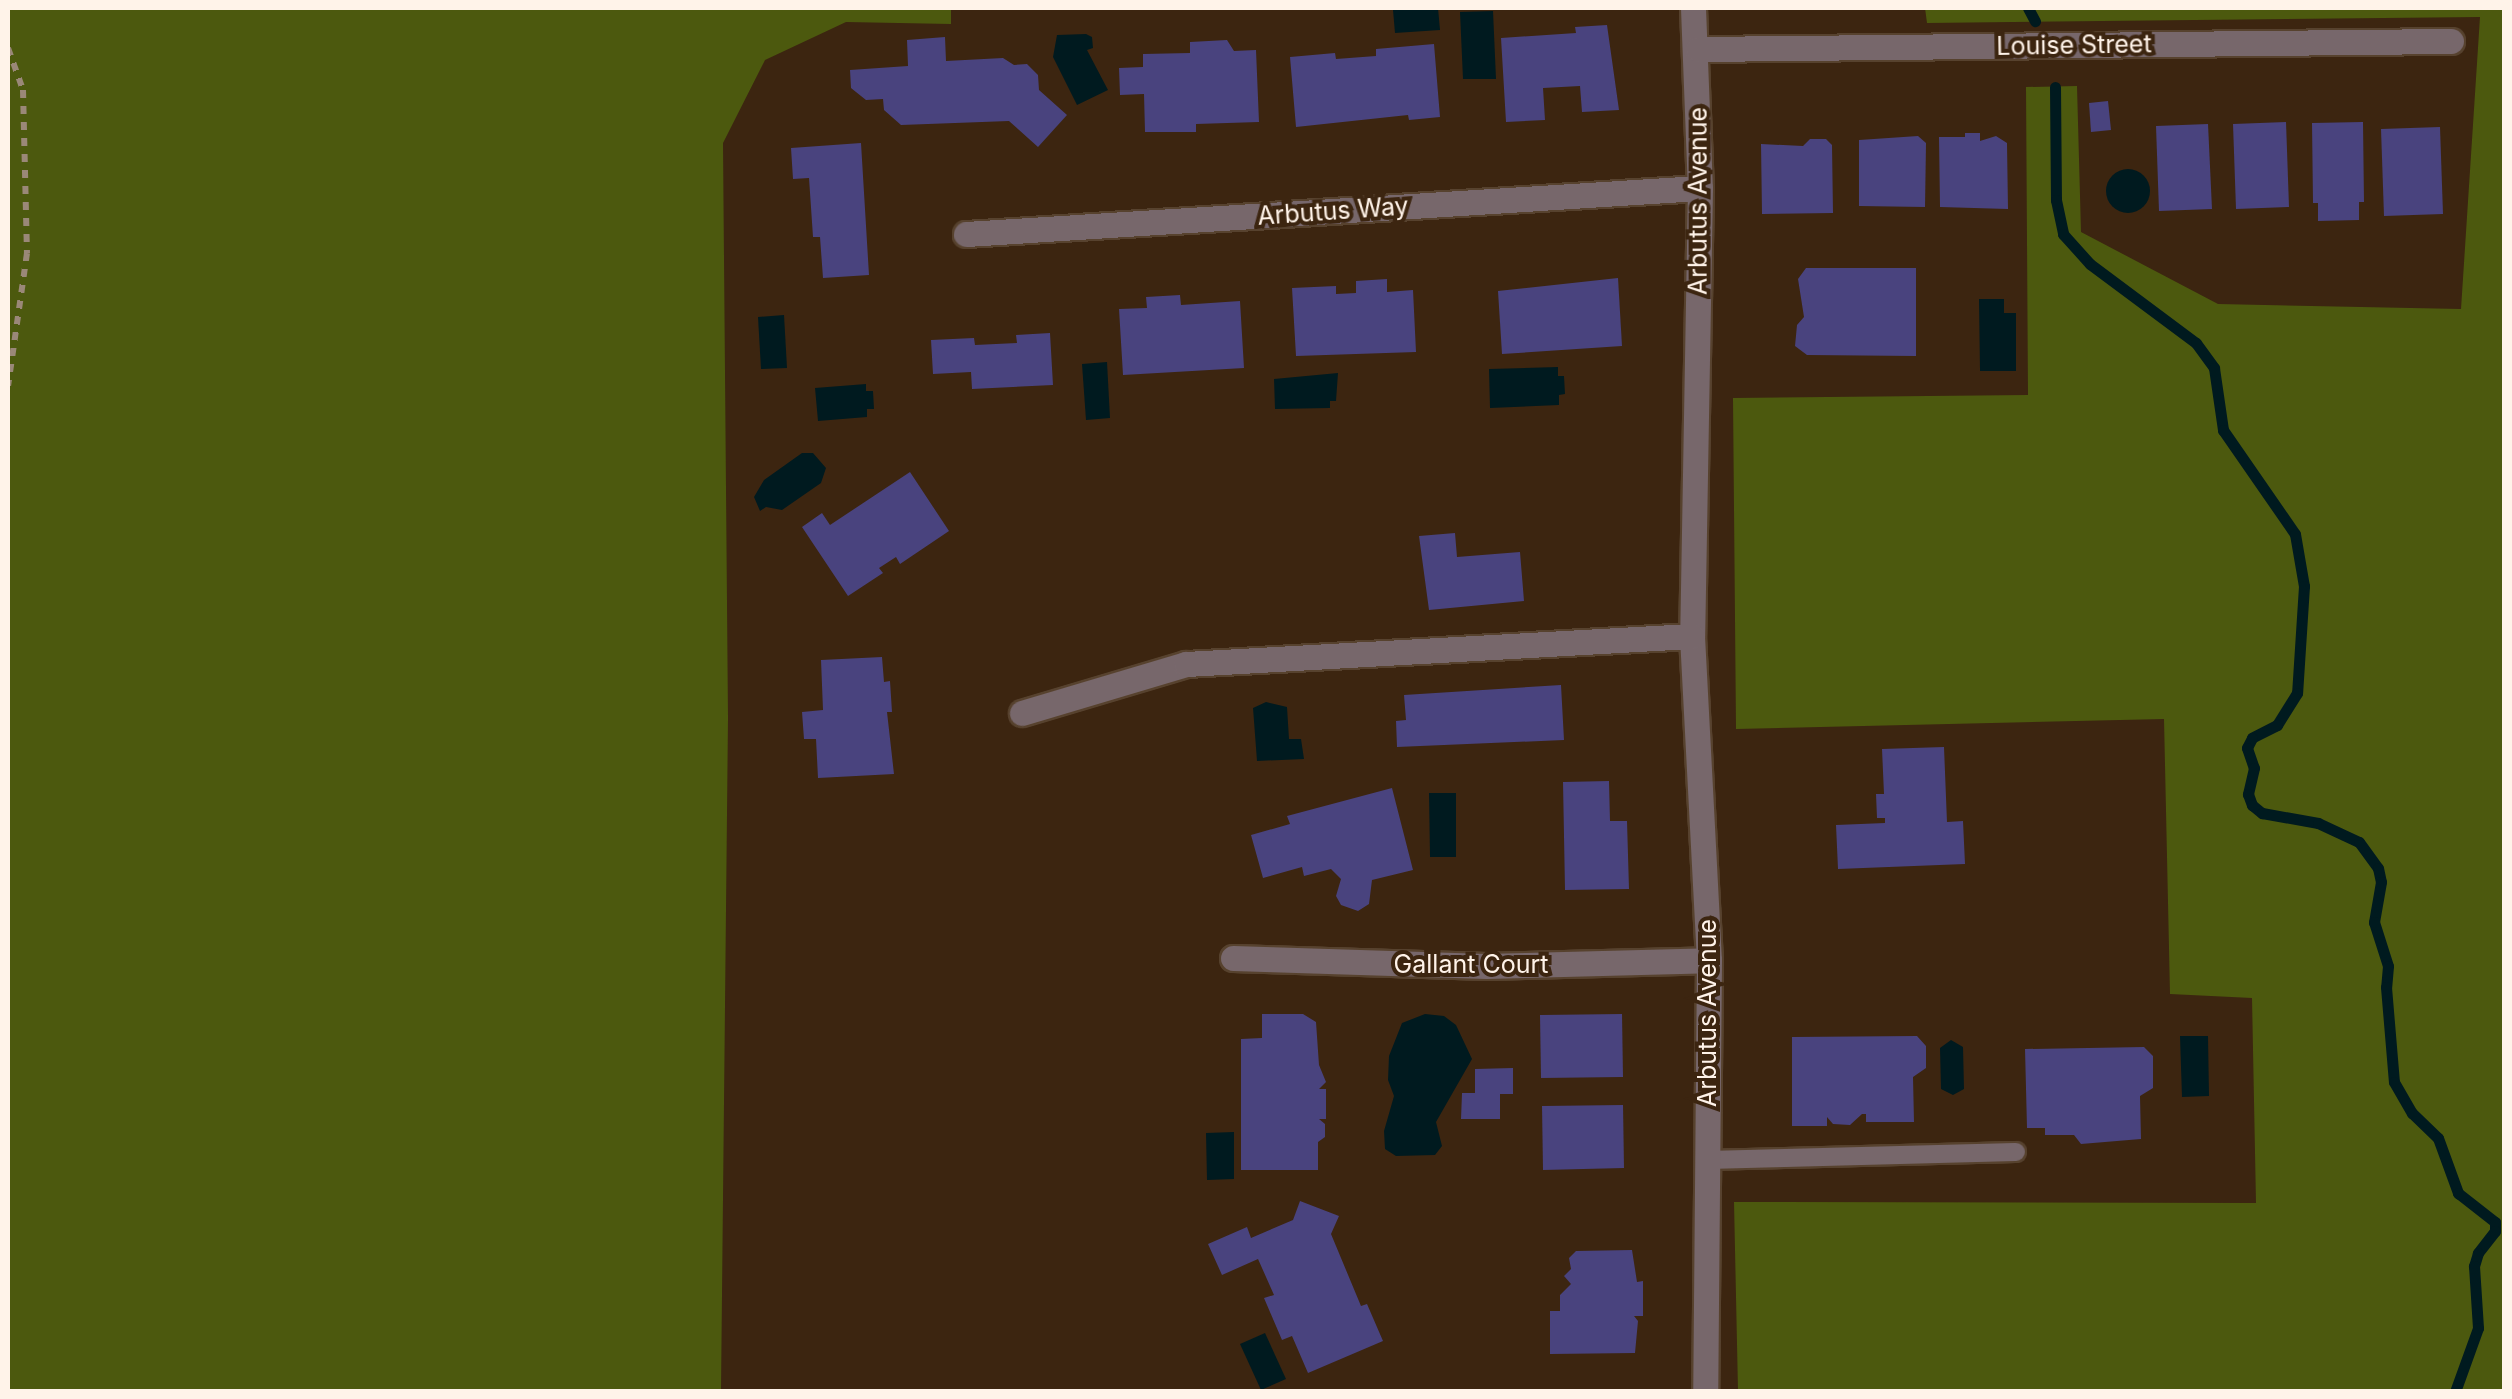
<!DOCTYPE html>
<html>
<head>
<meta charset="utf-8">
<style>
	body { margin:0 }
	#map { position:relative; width:2512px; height:1399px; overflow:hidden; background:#3c2510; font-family:Inter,sans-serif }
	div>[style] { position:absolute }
	.forest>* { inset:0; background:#4c590e }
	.water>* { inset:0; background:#001a1f }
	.round { border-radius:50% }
	.stream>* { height:11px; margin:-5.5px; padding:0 5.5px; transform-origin:5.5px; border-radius:5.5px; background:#001a1f }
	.building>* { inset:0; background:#49437e }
	.path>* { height:6px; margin-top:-3px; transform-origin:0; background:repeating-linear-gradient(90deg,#9a8878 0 8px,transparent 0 16px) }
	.roads { filter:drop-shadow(2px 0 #57422e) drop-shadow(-2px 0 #57422e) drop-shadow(0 2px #57422e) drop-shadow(0 -2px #57422e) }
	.lane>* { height:18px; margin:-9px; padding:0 9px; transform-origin:9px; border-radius:9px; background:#77676b }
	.street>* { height:25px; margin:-12.5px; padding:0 12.5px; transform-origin:12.5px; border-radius:12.5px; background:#77676b }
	span { translate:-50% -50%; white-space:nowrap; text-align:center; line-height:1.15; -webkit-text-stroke:8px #3c2510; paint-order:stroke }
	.street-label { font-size:25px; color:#fff3e9 }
	.frame { position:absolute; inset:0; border:10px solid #fff3e9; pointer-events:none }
</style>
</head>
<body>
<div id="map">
	<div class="forest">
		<div style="clip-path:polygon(8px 8px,951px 8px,951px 24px,846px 22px,765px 60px,723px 143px,728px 718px,721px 1391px,8px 1391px)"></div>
		<div style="clip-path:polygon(1925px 8px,2504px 8px,2504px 1391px,1738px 1391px,1734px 1202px,2256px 1203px,2252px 998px,2170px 994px,2164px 719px,1736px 729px,1733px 398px,2028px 395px,2026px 87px,2077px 86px,2081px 232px,2218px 304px,2461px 309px,2480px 17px,1927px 23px)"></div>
	</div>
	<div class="water">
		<div style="clip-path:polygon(1438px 8px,1440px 30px,1395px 33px,1393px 10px)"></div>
		<div style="clip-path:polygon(1493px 11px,1496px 79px,1463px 79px,1460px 12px)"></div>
		<div style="clip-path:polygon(1086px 34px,1092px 37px,1093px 48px,1087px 50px,1108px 90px,1077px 105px,1053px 57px,1057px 35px)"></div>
		<div class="round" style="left:2106px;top:169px;width:44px;height:44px"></div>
		<div style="clip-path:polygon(1979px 299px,2004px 299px,2004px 313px,2016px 313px,2016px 371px,1980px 371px)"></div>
		<div style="clip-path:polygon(784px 315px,787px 368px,761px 369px,758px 317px)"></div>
		<div style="clip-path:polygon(1107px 362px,1110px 418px,1086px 420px,1082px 364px)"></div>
		<div style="clip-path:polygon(1558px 367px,1558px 376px,1564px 376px,1565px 394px,1559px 395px,1559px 405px,1490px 408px,1489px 369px)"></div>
		<div style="clip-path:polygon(1338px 373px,1336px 401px,1330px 401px,1330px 408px,1275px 409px,1274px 379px)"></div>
		<div style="clip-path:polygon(866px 384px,866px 391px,873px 391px,874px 409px,867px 409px,867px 417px,818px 421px,815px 388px)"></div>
		<div style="clip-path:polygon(802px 453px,813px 453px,826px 468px,821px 483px,782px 510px,766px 507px,760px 511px,754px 497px,764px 480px)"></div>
		<div style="clip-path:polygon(1266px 702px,1287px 707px,1289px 739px,1301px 739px,1304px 759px,1257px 761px,1253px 708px)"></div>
		<div style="clip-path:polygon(1429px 793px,1456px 793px,1456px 857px,1430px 857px)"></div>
		<div style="clip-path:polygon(1425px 1014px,1444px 1016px,1456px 1025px,1472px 1059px,1436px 1122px,1442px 1146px,1435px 1155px,1396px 1156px,1385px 1149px,1384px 1131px,1394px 1096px,1388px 1080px,1389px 1056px,1402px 1023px)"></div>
		<div style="clip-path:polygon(2180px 1036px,2208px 1036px,2209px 1096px,2182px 1097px)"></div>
		<div style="clip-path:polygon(1951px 1040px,1963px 1047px,1964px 1089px,1953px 1095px,1941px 1089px,1940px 1048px)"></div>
		<div style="clip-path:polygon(1234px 1132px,1234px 1179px,1207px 1180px,1206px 1133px)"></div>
		<div style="clip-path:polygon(1265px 1333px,1286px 1379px,1261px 1390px,1240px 1344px)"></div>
	</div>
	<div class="stream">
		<div style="left:2028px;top:8px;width:15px;rotate:62deg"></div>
		<div style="left:2055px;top:87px;width:113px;rotate:89.5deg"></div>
		<div style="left:2056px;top:200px;width:35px;rotate:78deg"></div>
		<div style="left:2063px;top:234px;width:40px;rotate:48deg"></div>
		<div style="left:2090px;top:264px;width:132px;rotate:36.7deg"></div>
		<div style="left:2196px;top:343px;width:31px;rotate:54deg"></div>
		<div style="left:2214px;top:368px;width:63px;rotate:81.7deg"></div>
		<div style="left:2223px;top:430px;width:126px;rotate:55.3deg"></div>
		<div style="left:2295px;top:534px;width:53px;rotate:80.2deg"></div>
		<div style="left:2304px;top:586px;width:107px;rotate:93.7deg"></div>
		<div style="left:2297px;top:693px;width:38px;rotate:122deg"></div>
		<div style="left:2277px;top:725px;width:28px;rotate:153deg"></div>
		<div style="left:2252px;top:738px;width:11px;rotate:117deg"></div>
		<div style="left:2247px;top:748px;width:21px;rotate:71deg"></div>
		<div style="left:2254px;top:768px;width:27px;rotate:103deg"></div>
		<div style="left:2248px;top:794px;width:12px;rotate:70deg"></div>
		<div style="left:2252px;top:805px;width:13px;rotate:39deg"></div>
		<div style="left:2262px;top:813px;width:57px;rotate:10.1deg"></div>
		<div style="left:2318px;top:823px;width:45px;rotate:24.9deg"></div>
		<div style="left:2359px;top:842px;width:32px;rotate:54deg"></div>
		<div style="left:2378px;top:868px;width:14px;rotate:78deg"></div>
		<div style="left:2381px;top:882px;width:41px;rotate:99.9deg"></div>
		<div style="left:2374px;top:922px;width:46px;rotate:72.3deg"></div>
		<div style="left:2388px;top:966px;width:21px;rotate:95deg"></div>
		<div style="left:2386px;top:987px;width:95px;rotate:85.2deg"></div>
		<div style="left:2394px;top:1082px;width:36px;rotate:60deg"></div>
		<div style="left:2412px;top:1113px;width:36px;rotate:44deg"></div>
		<div style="left:2438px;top:1138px;width:59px;rotate:70deg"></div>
		<div style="left:2458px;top:1193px;width:47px;rotate:38.1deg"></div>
		<div style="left:2495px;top:1222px;width:9px;rotate:90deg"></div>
		<div style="left:2495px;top:1231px;width:28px;rotate:128deg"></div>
		<div style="left:2478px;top:1253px;width:14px;rotate:107deg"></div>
		<div style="left:2474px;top:1266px;width:62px;rotate:86.3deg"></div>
		<div style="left:2478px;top:1328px;width:68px;rotate:109.8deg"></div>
	</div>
	<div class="building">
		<div style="clip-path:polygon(1607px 25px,1619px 110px,1582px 112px,1580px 86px,1543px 88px,1545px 120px,1506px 122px,1501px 38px,1576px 33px,1575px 27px)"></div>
		<div style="clip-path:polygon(945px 37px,946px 61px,1003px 58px,1014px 65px,1027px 64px,1038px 75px,1039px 90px,1067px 115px,1038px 147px,1009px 121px,901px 125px,884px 110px,883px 99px,866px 100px,851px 88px,850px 70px,908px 66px,907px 40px)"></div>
		<div style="clip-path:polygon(1227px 40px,1234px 51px,1256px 50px,1259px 122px,1196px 124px,1196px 132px,1145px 132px,1144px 94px,1120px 95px,1119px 68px,1143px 67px,1143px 54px,1190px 53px,1190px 42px)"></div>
		<div style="clip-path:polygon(1434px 44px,1440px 117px,1409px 120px,1408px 115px,1296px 127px,1290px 57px,1335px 53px,1336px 59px,1376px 56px,1376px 49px)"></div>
		<div style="clip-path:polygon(2108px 101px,2111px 130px,2091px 132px,2089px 103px)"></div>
		<div style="clip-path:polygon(2286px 122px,2289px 207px,2236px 209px,2233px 124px)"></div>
		<div style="clip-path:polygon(2363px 122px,2364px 202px,2359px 202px,2359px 220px,2318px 221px,2318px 203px,2313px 203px,2312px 123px)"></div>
		<div style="clip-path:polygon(2208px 124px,2212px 209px,2159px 211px,2156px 126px)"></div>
		<div style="clip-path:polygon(2440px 127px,2443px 214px,2384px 216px,2381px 129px)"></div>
		<div style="clip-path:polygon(1965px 133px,1980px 133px,1980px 141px,1996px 136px,2007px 143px,2008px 209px,1940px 207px,1939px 137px,1965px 137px)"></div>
		<div style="clip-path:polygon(1918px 136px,1926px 143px,1925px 207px,1859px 206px,1859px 140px)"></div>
		<div style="clip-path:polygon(1810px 139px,1826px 139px,1832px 145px,1833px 213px,1762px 214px,1761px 144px,1803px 146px)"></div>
		<div style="clip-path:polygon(861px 143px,869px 275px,823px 278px,820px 237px,813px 237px,809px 178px,793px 179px,791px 148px)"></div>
		<div style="clip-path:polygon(1806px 268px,1916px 268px,1916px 356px,1807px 355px,1795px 346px,1797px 325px,1804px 317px,1798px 279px)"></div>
		<div style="clip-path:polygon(1618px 278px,1622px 346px,1502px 354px,1498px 291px)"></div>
		<div style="clip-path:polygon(1387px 279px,1387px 292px,1413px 290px,1416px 352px,1296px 356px,1292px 288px,1336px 286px,1336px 294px,1356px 293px,1356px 281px)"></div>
		<div style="clip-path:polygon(1180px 295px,1181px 305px,1240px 301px,1244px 368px,1123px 375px,1119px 309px,1147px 308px,1146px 297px)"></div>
		<div style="clip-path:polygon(1050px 333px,1053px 385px,972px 389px,971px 372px,933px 374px,931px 340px,974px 338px,975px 345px,1017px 343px,1016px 335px)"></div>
		<div style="clip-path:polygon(910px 472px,949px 531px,900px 564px,896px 557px,879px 568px,883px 573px,848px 596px,802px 527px,822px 513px,830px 525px)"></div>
		<div style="clip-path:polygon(1455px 533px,1457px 557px,1520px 552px,1524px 601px,1429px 610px,1419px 536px)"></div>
		<div style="clip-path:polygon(882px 657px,884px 682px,890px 681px,892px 712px,887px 712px,894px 774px,818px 778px,816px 739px,804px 739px,802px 712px,823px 710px,821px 660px)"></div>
		<div style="clip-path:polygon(1561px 685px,1564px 740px,1397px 747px,1396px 721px,1406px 720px,1404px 695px)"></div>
		<div style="clip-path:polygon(1944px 747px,1947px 822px,1963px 821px,1965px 864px,1838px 869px,1836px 825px,1885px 823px,1885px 818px,1877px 818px,1876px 794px,1884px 794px,1882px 749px)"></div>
		<div style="clip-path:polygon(1609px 781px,1610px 821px,1627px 821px,1629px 889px,1565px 890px,1563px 782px)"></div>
		<div style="clip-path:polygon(1392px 788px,1413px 870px,1372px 880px,1369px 904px,1358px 911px,1341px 905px,1336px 896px,1341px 879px,1331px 869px,1304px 876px,1302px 867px,1263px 878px,1251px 835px,1290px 824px,1287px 816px)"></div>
		<div style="clip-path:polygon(1262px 1014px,1303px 1014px,1316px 1022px,1319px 1065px,1326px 1082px,1319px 1089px,1326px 1089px,1326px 1119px,1319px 1119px,1325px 1124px,1325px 1137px,1318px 1142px,1318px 1170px,1241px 1170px,1241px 1039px,1262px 1038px)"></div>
		<div style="clip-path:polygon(1622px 1014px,1623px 1077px,1541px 1078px,1540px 1015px)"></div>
		<div style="clip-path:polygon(1917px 1036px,1926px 1046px,1926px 1068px,1913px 1077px,1914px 1122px,1866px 1122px,1866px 1114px,1862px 1114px,1850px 1125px,1833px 1124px,1827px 1117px,1827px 1126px,1792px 1126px,1792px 1037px)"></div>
		<div style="clip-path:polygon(2144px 1047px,2153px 1056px,2153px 1088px,2140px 1096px,2141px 1139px,2081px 1144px,2074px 1135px,2045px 1135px,2045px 1128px,2027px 1128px,2025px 1049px)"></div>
		<div style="clip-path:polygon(1513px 1068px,1513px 1094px,1500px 1094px,1500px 1119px,1461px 1119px,1462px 1093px,1475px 1093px,1475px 1069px)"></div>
		<div style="clip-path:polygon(1623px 1105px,1624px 1168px,1543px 1170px,1542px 1106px)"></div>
		<div style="clip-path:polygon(1300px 1201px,1339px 1216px,1331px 1234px,1361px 1306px,1367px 1304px,1383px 1341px,1308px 1373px,1292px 1336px,1282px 1340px,1264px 1298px,1274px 1295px,1258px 1259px,1222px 1275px,1208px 1244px,1247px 1227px,1251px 1238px,1293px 1220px)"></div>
		<div style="clip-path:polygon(1632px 1250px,1637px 1282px,1643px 1281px,1643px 1316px,1634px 1316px,1638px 1321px,1635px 1353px,1550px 1354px,1550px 1311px,1560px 1311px,1560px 1295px,1571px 1284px,1564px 1276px,1571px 1269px,1569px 1258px,1576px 1251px)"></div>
	</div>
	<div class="path">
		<div style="left:8px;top:48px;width:45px;rotate:70.3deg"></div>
		<div style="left:23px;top:90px;width:163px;rotate:88.6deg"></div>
		<div style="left:27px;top:253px;width:134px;rotate:98.1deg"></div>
	</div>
	<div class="roads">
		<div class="lane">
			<div style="left:1707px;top:1160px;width:309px;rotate:-1.5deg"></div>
		</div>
		<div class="street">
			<div style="left:1693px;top:8px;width:180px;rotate:87.8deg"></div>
			<div style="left:1700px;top:188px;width:448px;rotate:91deg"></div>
			<div style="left:1692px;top:636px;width:324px;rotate:87deg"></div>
			<div style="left:1709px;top:960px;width:432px;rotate:90.5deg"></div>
			<div style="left:1698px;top:49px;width:753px;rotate:-0.61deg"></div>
			<div style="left:966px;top:234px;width:735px;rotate:-3.59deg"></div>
			<div style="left:1022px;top:713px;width:171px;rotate:-16.6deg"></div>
			<div style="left:1186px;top:664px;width:507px;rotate:-3.17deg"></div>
			<div style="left:1233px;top:958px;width:253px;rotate:1.8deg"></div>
			<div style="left:1486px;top:966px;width:223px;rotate:-1.5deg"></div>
		</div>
	</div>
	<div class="street-label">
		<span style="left:2074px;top:45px;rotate:-1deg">Louise Street</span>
		<span style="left:1698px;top:201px;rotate:-90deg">Arbutus Avenue</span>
		<span style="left:1333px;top:211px;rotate:-4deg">Arbutus Way</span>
		<span style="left:1471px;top:964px">Gallant Court</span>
		<span style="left:1707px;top:1013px;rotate:-90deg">Arbutus Avenue</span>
	</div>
	<div class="frame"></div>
</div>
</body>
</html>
